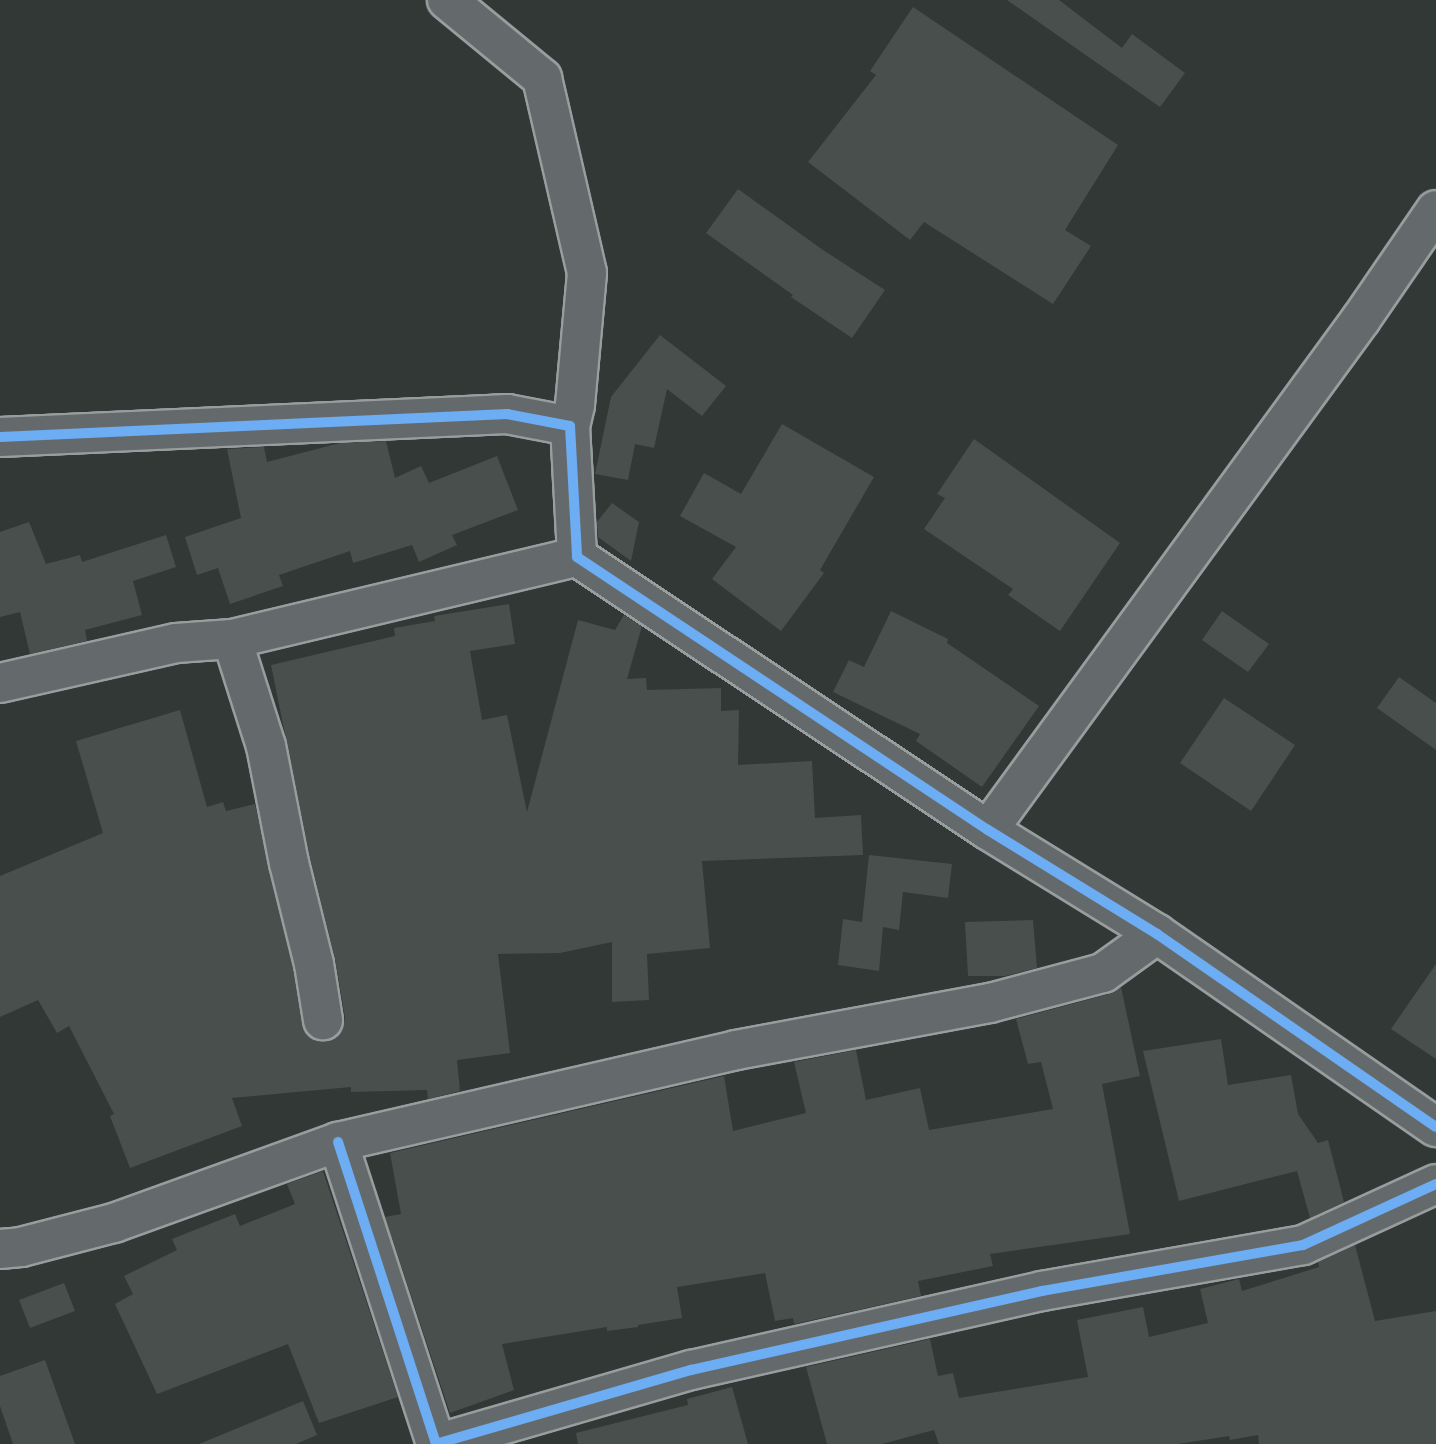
<!DOCTYPE html>
<html>
<head>
<meta charset="utf-8">
<style>
	body { margin:0 }
	#map { position:relative; width:1436px; height:1444px; overflow:hidden; background:#313835; font-family:Mynerve,sans-serif }
	div>[style] { position:absolute }
	.building>* { inset:0; background:#494f4d }
	.roads { filter:drop-shadow(2px 0 #989d9e) drop-shadow(-2px 0 #989d9e) drop-shadow(0 2px #989d9e) drop-shadow(0 -2px #989d9e) }
	.minor>* { height:38px; margin:-19px; padding:0 19px; transform-origin:19px; border-radius:19px; background:#646a6b }
	.cycleway>* { height:10px; margin:-5px; padding:0 5px; transform-origin:5px; border-radius:5px; background:#6dadf4 }
	span { translate:-50% -50%; white-space:nowrap; text-align:center; line-height:1.15; -webkit-text-stroke:6px #26332d; paint-order:stroke }
</style>
</head>
<body>
<div id="map">
	<div class="building">
		<div style="clip-path:polygon(1007px 0,1059px 0,1122px 48px,1132px 34px,1185px 73px,1160px 107px)"></div>
		<div style="clip-path:polygon(913px 7px,1118px 145px,1065px 230px,1091px 246px,1053px 304px,924px 222px,910px 240px,808px 162px,876px 75px,870px 71px)"></div>
		<div style="clip-path:polygon(738px 189px,823px 250px,885px 290px,852px 338px,791px 297px,793px 295px,706px 233px)"></div>
		<div style="clip-path:polygon(660px 335px,726px 386px,702px 416px,667px 389px,654px 448px,635px 444px,628px 480px,595px 474px,611px 397px)"></div>
		<div style="clip-path:polygon(782px 424px,874px 477px,820px 570px,824px 573px,781px 631px,712px 579px,736px 547px,680px 516px,704px 473px,741px 494px)"></div>
		<div style="clip-path:polygon(974px 439px,1120px 543px,1060px 631px,1008px 595px,1013px 589px,924px 529px,945px 498px,937px 494px)"></div>
		<div style="clip-path:polygon(386px 441px,395px 478px,421px 466px,429px 483px,497px 456px,518px 510px,452px 535px,457px 545px,419px 562px,412px 545px,353px 563px,350px 551px,279px 575px,283px 586px,230px 604px,218px 568px,197px 575px,185px 537px,241px 518px,227px 449px,264px 447px,267px 462px,340px 443px)"></div>
		<div style="clip-path:polygon(612px 503px,639px 522px,631px 561px,598px 537px,597px 522px)"></div>
		<div style="clip-path:polygon(29px 522px,46px 564px,80px 555px,82px 562px,166px 535px,176px 567px,133px 581px,142px 615px,85px 630px,87px 641px,30px 654px,20px 612px,0 617px,0 532px)"></div>
		<div style="clip-path:polygon(509px 604px,515px 644px,470px 651px,482px 720px,507px 715px,527px 812px,578px 620px,615px 630px,624px 615px,642px 626px,627px 679px,646px 678px,647px 690px,721px 688px,721px 711px,739px 710px,738px 765px,812px 761px,815px 818px,861px 815px,863px 855px,702px 861px,710px 948px,647px 954px,649px 1000px,612px 1002px,612px 942px,560px 953px,498px 954px,510px 1053px,457px 1060px,460px 1091px,428px 1099px,427px 1090px,351px 1092px,351px 1087px,232px 1098px,242px 1126px,130px 1168px,110px 1116px,114px 1114px,69px 1026px,57px 1033px,38px 1000px,0 1017px,0 876px,103px 833px,76px 741px,180px 710px,207px 807px,223px 802px,226px 811px,255px 804px,293px 968px,302px 1024px,306px 1033px,315px 1040px,327px 1041px,336px 1037px,343px 1028px,345px 1017px,335px 959px,310px 858px,271px 665px,395px 636px,394px 628px,435px 621px,434px 616px)"></div>
		<div style="clip-path:polygon(891px 611px,948px 639px,947px 643px,1039px 706px,982px 787px,916px 741px,920px 734px,833px 692px,849px 660px,864px 667px)"></div>
		<div style="clip-path:polygon(1222px 611px,1269px 644px,1248px 672px,1202px 640px)"></div>
		<div style="clip-path:polygon(1399px 677px,1436px 703px,1436px 750px,1377px 708px)"></div>
		<div style="clip-path:polygon(1224px 698px,1295px 745px,1251px 811px,1180px 763px)"></div>
		<div style="clip-path:polygon(869px 855px,952px 864px,948px 898px,903px 892px,899px 930px,883px 927px,879px 971px,838px 965px,843px 919px,862px 922px)"></div>
		<div style="clip-path:polygon(1033px 920px,1037px 968px,1005px 976px,968px 976px,965px 922px)"></div>
		<div style="clip-path:polygon(1436px 964px,1436px 1059px,1391px 1029px)"></div>
		<div style="clip-path:polygon(1121px 987px,1140px 1076px,1102px 1084px,1130px 1234px,990px 1254px,993px 1266px,918px 1281px,921px 1296px,794px 1324px,793px 1318px,775px 1321px,765px 1273px,677px 1287px,682px 1318px,638px 1325px,638px 1327px,607px 1331px,607px 1327px,502px 1344px,514px 1390px,450px 1413px,385px 1217px,401px 1214px,390px 1153px,724px 1076px,733px 1131px,806px 1113px,794px 1062px,856px 1050px,866px 1100px,920px 1088px,929px 1130px,1053px 1109px,1041px 1062px,1028px 1064px,1016px 1019px,1109px 994px)"></div>
		<div style="clip-path:polygon(1221px 1039px,1228px 1085px,1291px 1075px,1298px 1114px,1318px 1143px,1328px 1140px,1344px 1202px,1310px 1218px,1297px 1171px,1179px 1201px,1143px 1051px)"></div>
		<div style="clip-path:polygon(323px 1171px,398px 1397px,319px 1423px,288px 1344px,157px 1394px,115px 1304px,133px 1294px,124px 1276px,177px 1250px,172px 1239px,235px 1214px,240px 1226px,295px 1204px,287px 1184px)"></div>
		<div style="clip-path:polygon(1355px 1245px,1375px 1321px,1436px 1311px,1436px 1444px,1259px 1444px,1258px 1435px,1230px 1440px,1229px 1436px,1178px 1444px,939px 1444px,934px 1430px,882px 1444px,827px 1444px,806px 1367px,930px 1339px,938px 1376px,953px 1373px,959px 1398px,1088px 1377px,1077px 1320px,1143px 1307px,1149px 1337px,1208px 1323px,1200px 1289px,1239px 1279px,1242px 1291px,1319px 1267px,1318px 1262px)"></div>
		<div style="clip-path:polygon(64px 1283px,75px 1311px,30px 1328px,19px 1300px)"></div>
		<div style="clip-path:polygon(45px 1360px,75px 1444px,13px 1444px,0 1406px,0 1376px)"></div>
		<div style="clip-path:polygon(732px 1387px,748px 1444px,578px 1444px,576px 1433px,688px 1405px,687px 1399px)"></div>
		<div style="clip-path:polygon(303px 1401px,317px 1435px,296px 1444px,199px 1444px)"></div>
	</div>
	<div class="roads">
		<div class="minor">
			<div style="left:447px;top:0;width:123px;rotate:39.4deg"></div>
			<div style="left:542px;top:78px;width:200px;rotate:77deg"></div>
			<div style="left:587px;top:273px;width:133px;rotate:95.2deg"></div>
			<div style="left:575px;top:405px;width:22px;rotate:103deg"></div>
			<div style="left:0;top:437px;width:508px;rotate:-2.6deg"></div>
			<div style="left:507px;top:414px;width:64px;rotate:10.8deg"></div>
			<div style="left:570px;top:426px;width:131px;rotate:86.9deg"></div>
			<div style="left:577px;top:557px;width:493px;rotate:33.6deg"></div>
			<div style="left:988px;top:830px;width:198px;rotate:31.6deg"></div>
			<div style="left:1157px;top:934px;width:339px;rotate:34.7deg"></div>
			<div style="left:232px;top:639px;width:112px;rotate:72.4deg"></div>
			<div style="left:266px;top:746px;width:119px;rotate:78.9deg"></div>
			<div style="left:289px;top:863px;width:104px;rotate:76.1deg"></div>
			<div style="left:314px;top:964px;width:57px;rotate:80.9deg"></div>
			<div style="left:0;top:683px;width:180px;rotate:-12.8deg"></div>
			<div style="left:176px;top:643px;width:56px;rotate:-4.1deg"></div>
			<div style="left:232px;top:639px;width:355px;rotate:-13.4deg"></div>
			<div style="left:988px;top:830px;width:633px;rotate:-53.87deg"></div>
			<div style="left:1361px;top:319px;width:132px;rotate:-55.5deg"></div>
			<div style="left:338px;top:1142px;width:318px;rotate:72deg"></div>
			<div style="left:436px;top:1444px;width:266px;rotate:-16.2deg"></div>
			<div style="left:691px;top:1370px;width:360px;rotate:-12.7deg"></div>
			<div style="left:1042px;top:1291px;width:265px;rotate:-10deg"></div>
			<div style="left:1303px;top:1245px;width:146px;rotate:-24.6deg"></div>
			<div style="left:0;top:1249px;width:21px;rotate:-5deg"></div>
			<div style="left:21px;top:1247px;width:96px;rotate:-14.5deg"></div>
			<div style="left:114px;top:1223px;width:238px;rotate:-19.9deg"></div>
			<div style="left:338px;top:1142px;width:408px;rotate:-13deg"></div>
			<div style="left:736px;top:1050px;width:258px;rotate:-10.5deg"></div>
			<div style="left:990px;top:1003px;width:117px;rotate:-14.9deg"></div>
			<div style="left:1103px;top:973px;width:67px;rotate:-35.8deg"></div>
		</div>
	</div>
	<div class="cycleway">
		<div style="left:0;top:437px;width:508px;rotate:-2.6deg"></div>
		<div style="left:507px;top:414px;width:64px;rotate:10.8deg"></div>
		<div style="left:570px;top:426px;width:131px;rotate:86.9deg"></div>
		<div style="left:577px;top:557px;width:493px;rotate:33.6deg"></div>
		<div style="left:988px;top:830px;width:198px;rotate:31.6deg"></div>
		<div style="left:1157px;top:934px;width:339px;rotate:34.7deg"></div>
		<div style="left:338px;top:1142px;width:318px;rotate:72deg"></div>
		<div style="left:436px;top:1444px;width:266px;rotate:-16.2deg"></div>
		<div style="left:691px;top:1370px;width:360px;rotate:-12.7deg"></div>
		<div style="left:1042px;top:1291px;width:265px;rotate:-10deg"></div>
		<div style="left:1303px;top:1245px;width:146px;rotate:-24.6deg"></div>
	</div>
</div>
</body>
</html>
